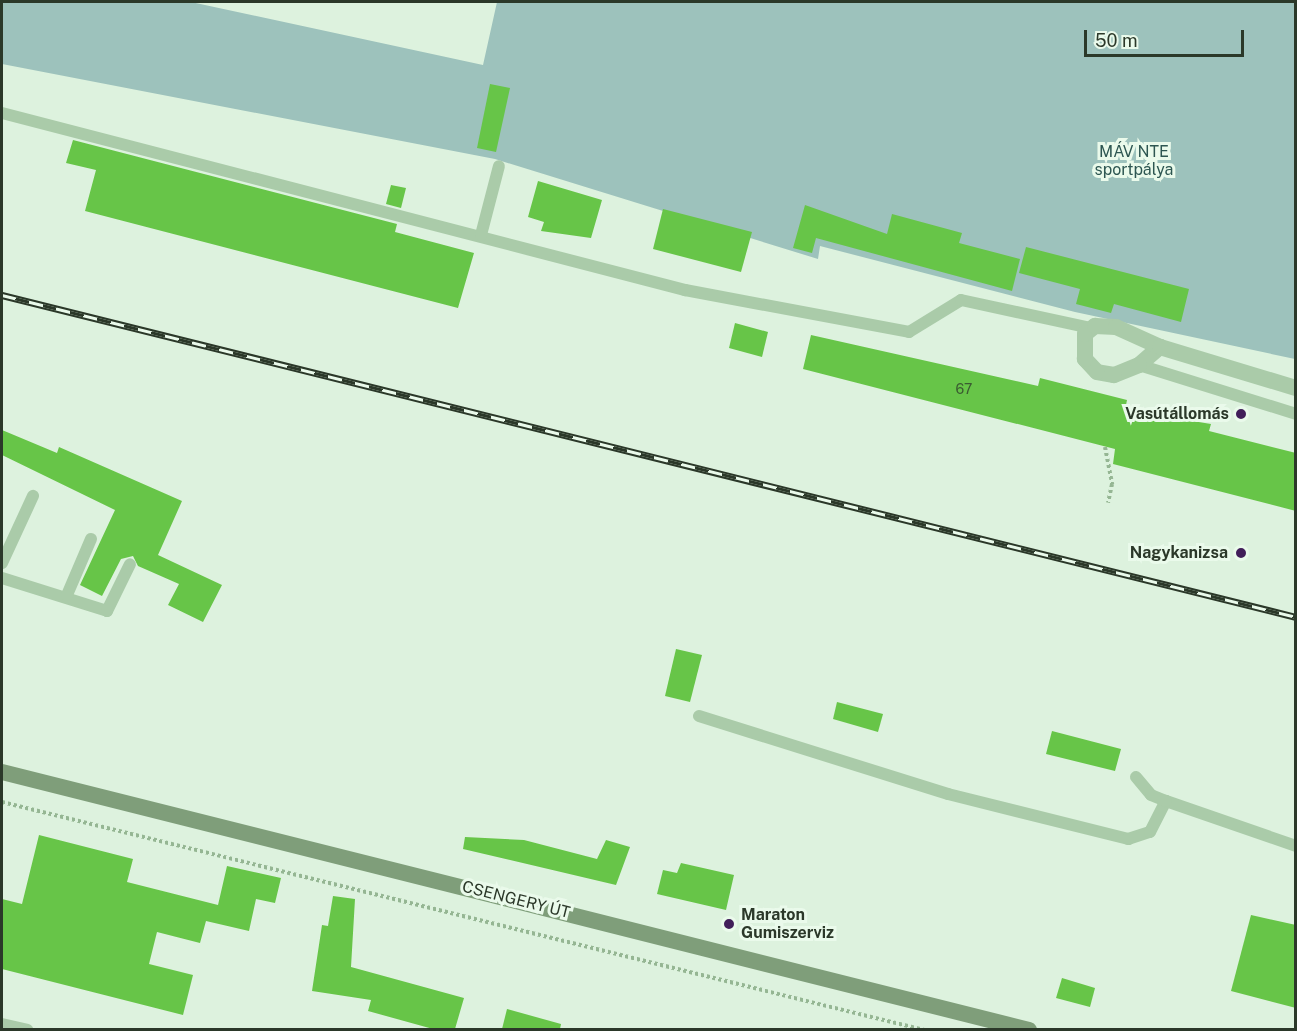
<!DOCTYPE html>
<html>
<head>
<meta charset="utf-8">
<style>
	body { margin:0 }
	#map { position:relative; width:1297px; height:1031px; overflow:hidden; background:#ddf2de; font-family:"Public Sans",sans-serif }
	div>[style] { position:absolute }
	.green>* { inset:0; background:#9dc2bc }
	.building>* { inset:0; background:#67c548 }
	.path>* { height:4px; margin-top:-2px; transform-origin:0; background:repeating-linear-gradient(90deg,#95b693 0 3px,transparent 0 6px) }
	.service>* { height:12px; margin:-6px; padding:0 6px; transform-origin:6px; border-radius:6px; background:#aacba9 }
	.minor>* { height:16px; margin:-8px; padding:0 8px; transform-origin:8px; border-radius:8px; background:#aacba9 }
	.tertiary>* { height:16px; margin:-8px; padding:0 8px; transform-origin:8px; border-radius:8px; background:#aacba9 }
	.secondary>* { height:16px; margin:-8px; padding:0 8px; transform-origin:8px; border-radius:8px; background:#7f9e7a }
	.rail>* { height:7px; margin-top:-3.5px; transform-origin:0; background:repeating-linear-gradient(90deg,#eafaeb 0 14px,#2b3829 0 28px); box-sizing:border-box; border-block:2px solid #2b3829 }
	.dots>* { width:16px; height:16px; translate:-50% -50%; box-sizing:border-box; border:3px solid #eafaeb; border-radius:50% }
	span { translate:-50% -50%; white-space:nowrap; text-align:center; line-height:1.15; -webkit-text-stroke:6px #eafaeb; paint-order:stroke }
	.number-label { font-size:14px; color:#3a5b31 }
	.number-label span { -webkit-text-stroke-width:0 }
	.park-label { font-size:16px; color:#2d5651 }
	.poi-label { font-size:16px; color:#2b3829; font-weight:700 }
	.right { translate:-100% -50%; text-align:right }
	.left { translate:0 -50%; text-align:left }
	.street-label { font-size:16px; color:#2b3829 }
	.frame { position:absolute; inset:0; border:3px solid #2b3829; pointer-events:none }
	.scale { position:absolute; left:1084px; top:30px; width:160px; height:27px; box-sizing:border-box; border:3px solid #2b3829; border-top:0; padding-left:8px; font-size:18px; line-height:21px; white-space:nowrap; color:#2b3829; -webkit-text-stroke:4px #eafaeb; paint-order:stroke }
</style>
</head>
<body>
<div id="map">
	<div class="green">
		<div style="clip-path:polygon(2px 2px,191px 2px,483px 65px,497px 2px,1295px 2px,1295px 359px,1075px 312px,820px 246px,818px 259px,495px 159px,2px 64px)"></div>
	</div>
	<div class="building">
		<div style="clip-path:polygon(490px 84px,510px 88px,496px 152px,477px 148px)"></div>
		<div style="clip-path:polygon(73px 140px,397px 224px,395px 232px,474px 253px,458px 308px,85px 211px,96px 170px,66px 163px)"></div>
		<div style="clip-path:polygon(538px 181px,602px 200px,591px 238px,541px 231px,544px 222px,528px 217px)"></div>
		<div style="clip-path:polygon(391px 185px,406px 188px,401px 208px,386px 204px)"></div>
		<div style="clip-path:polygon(805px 205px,887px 234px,892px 214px,962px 233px,959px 243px,1020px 259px,1012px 291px,816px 238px,812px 253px,793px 248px)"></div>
		<div style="clip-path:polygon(663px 209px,752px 232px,741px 272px,653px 249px)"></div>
		<div style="clip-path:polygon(1026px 247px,1189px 289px,1181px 322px,1114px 304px,1111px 313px,1076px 304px,1080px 289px,1019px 273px)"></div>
		<div style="clip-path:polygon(735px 323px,768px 332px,762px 357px,729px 348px)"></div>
		<div style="clip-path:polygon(811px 335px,1038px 386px,1040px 378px,1127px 400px,1125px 410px,1211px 424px,1209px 431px,1296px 453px,1296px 511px,1113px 464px,1115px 449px,803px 369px)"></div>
		<div style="clip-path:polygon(2px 430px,57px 453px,59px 447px,182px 501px,158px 555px,222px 585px,203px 622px,168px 605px,179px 584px,138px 566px,133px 556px,121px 559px,102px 596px,80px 585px,115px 510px,2px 455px)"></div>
		<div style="clip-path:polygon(676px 649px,702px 655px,690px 702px,665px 696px)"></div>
		<div style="clip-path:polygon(837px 702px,883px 714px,878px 732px,833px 719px)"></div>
		<div style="clip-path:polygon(1052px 731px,1121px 749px,1115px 771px,1046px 754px)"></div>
		<div style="clip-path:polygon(39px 835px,133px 859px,127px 882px,218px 905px,227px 866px,281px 878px,275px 903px,256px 899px,249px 931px,206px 921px,200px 943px,157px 932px,149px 964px,193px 975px,183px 1015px,2px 969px,2px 899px,22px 904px)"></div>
		<div style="clip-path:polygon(465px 837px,524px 840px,597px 859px,606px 840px,630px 847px,616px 885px,463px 849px)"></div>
		<div style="clip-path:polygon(681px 863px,734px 875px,726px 910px,657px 894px,663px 870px,677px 873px)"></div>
		<div style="clip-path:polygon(333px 896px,355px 899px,351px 967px,464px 998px,455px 1029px,433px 1029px,368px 1011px,371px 1000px,312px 991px,322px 925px,328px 926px)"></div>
		<div style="clip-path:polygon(1251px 915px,1296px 925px,1296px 1008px,1231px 991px)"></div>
		<div style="clip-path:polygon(1062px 978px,1095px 988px,1090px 1007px,1056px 998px)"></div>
		<div style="clip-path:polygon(507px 1009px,561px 1024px,560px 1029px,502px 1029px)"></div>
	</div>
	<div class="path">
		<div style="left:1105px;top:447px;width:38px;rotate:79deg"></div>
		<div style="left:1112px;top:484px;width:19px;rotate:102deg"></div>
		<div style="left:2px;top:802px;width:950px;rotate:13.89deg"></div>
	</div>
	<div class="service">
		<div style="left:2px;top:113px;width:706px;rotate:14.53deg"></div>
		<div style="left:685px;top:290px;width:228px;rotate:10.6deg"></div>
		<div style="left:909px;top:332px;width:61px;rotate:-31.6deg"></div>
		<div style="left:961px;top:300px;width:132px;rotate:12.2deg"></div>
		<div style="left:481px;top:235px;width:71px;rotate:-75.4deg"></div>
		<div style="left:1139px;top:365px;width:164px;rotate:17.3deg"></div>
		<div style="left:2px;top:563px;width:74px;rotate:-65.2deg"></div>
		<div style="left:2px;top:578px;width:110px;rotate:17.4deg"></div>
		<div style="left:107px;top:611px;width:52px;rotate:-63.9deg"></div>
		<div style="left:67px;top:595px;width:61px;rotate:-66.8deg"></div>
		<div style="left:699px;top:716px;width:261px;rotate:17.4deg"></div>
		<div style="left:948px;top:794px;width:186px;rotate:14deg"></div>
		<div style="left:1128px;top:839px;width:23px;rotate:-18deg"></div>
		<div style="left:1150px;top:832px;width:35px;rotate:-63deg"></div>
		<div style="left:1166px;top:801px;width:138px;rotate:19.1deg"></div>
		<div style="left:1136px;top:777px;width:23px;rotate:50deg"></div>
		<div style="left:1151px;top:795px;width:16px;rotate:22deg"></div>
		<div style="left:2px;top:1024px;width:26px;rotate:13deg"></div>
	</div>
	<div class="minor">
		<div style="left:1139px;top:365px;width:28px;rotate:-41deg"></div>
	</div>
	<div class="tertiary">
		<div style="left:1139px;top:365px;width:27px;rotate:158deg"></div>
		<div style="left:1114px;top:375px;width:17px;rotate:-170deg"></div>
		<div style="left:1097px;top:372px;width:18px;rotate:-133deg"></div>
		<div style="left:1085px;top:359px;width:25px;rotate:-90deg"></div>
		<div style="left:1085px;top:334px;width:13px;rotate:-39deg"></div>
		<div style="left:1095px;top:326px;width:21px;rotate:3deg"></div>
		<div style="left:1116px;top:327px;width:48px;rotate:24.4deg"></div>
		<div style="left:1160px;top:347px;width:142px;rotate:16.8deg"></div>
	</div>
	<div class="secondary">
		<div style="left:2px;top:772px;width:1059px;rotate:14.1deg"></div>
	</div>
	<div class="rail">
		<div style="left:2px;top:295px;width:1333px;rotate:13.97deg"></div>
	</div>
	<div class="dots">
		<div style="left:1241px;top:414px;background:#411e59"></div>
		<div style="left:1241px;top:553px;background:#411e59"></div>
		<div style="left:729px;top:924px;background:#411e59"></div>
	</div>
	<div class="number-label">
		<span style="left:964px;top:389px">67</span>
	</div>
	<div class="park-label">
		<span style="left:1134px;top:161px">MÁV NTE<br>sportpálya</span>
	</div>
	<div class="poi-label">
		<span class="right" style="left:1229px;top:414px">Vasútállomás</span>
		<span class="right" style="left:1228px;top:553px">Nagykanizsa</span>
		<span class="left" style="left:741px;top:924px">Maraton<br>Gumiszerviz</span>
	</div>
	<div class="street-label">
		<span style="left:516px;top:900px;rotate:14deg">CSENGERY ÚT</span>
	</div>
	<div class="frame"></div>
	<div class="scale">50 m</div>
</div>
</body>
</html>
